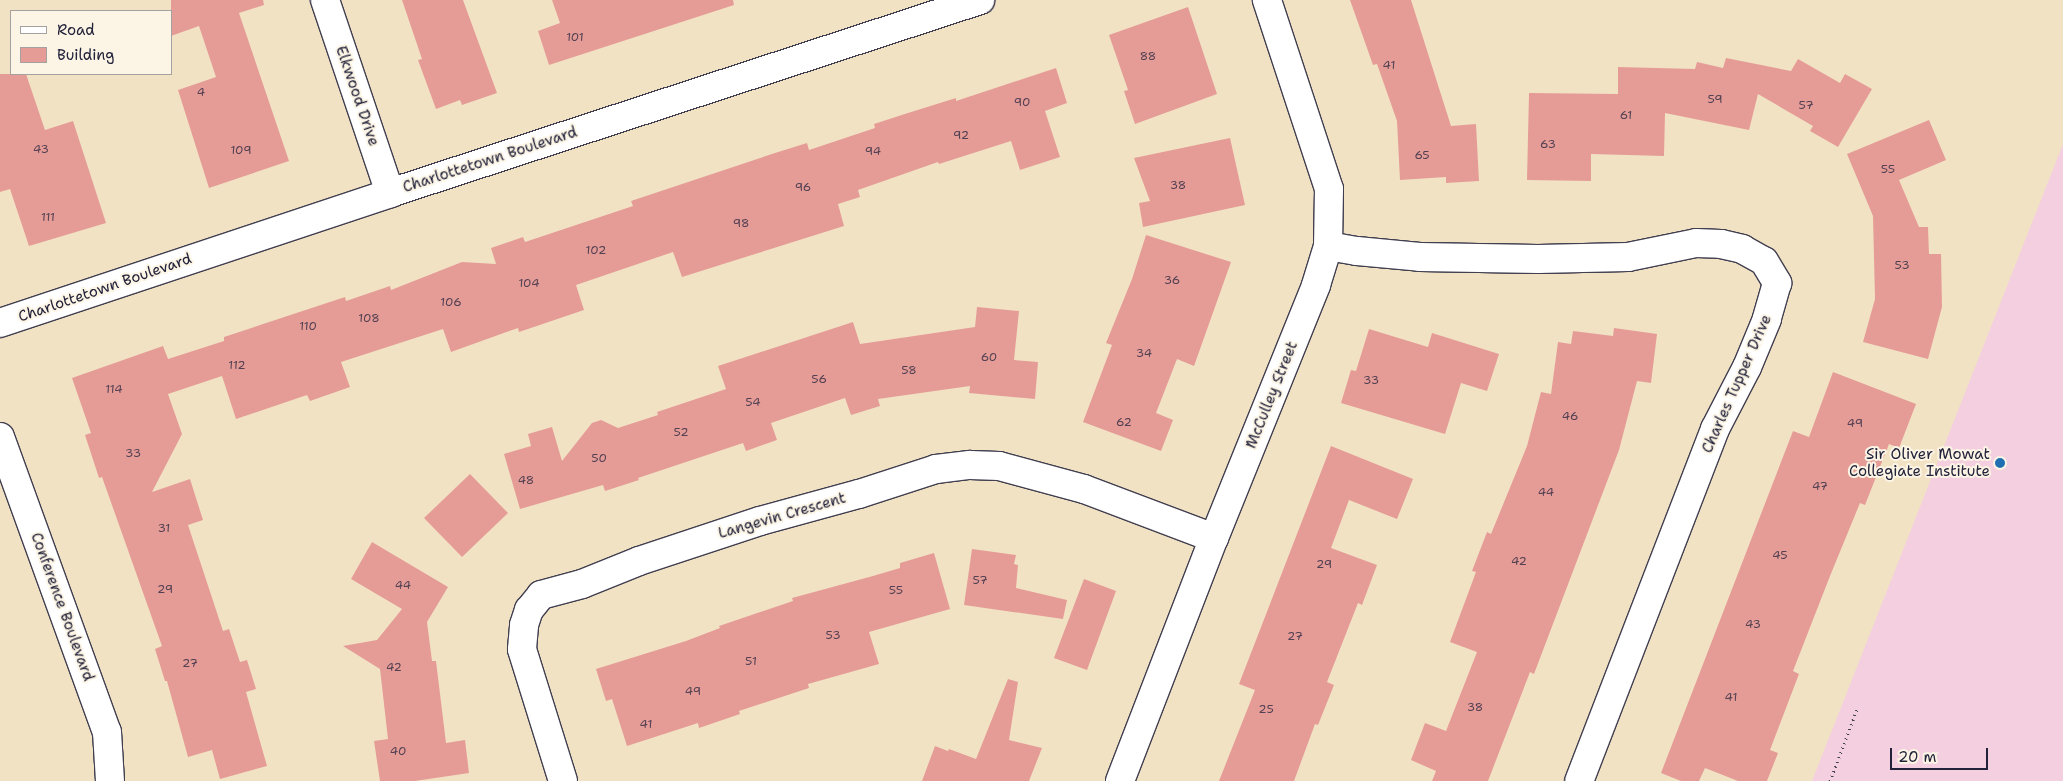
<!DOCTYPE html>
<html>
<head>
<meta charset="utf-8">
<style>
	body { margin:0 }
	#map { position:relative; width:2063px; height:781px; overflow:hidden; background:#f2e2c4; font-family:"Shantell Sans",sans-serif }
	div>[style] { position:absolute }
	.built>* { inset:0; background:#f3cfe0 }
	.building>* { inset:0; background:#e59c97 }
	.path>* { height:3px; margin-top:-1.5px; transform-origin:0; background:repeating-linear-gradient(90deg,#413f50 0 1px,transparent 0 5px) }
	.roads { filter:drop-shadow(1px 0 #413f50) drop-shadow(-1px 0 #413f50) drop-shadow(0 1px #413f50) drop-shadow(0 -1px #413f50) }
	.minor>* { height:28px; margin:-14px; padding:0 14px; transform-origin:14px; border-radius:14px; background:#fff }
	.dots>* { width:14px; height:14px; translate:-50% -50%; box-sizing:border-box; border:2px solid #fcf5e5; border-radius:50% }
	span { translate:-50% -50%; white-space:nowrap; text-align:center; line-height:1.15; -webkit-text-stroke:4px #fcf5e5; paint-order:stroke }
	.number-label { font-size:12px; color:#534052 }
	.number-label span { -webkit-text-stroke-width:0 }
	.street-label { font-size:15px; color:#22223b }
	.poi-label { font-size:15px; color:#22223b }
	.right { translate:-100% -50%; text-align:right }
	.legend { position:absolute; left:10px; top:10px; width:162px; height:65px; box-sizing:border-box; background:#fcf5e5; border:1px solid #a5a1a1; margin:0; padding:6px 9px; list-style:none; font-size:15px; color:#22223b }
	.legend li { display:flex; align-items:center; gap:10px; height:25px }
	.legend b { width:25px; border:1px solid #a5a1a1 }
	.scale { position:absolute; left:1890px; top:748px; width:98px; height:22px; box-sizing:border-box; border:2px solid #22223b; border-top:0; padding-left:6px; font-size:15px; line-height:18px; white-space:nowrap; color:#22223b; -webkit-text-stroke:4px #fcf5e5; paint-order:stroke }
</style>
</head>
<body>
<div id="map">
	<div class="built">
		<div style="clip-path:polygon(2063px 144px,2063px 781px,1812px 781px)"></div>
	</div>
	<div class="building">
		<div style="clip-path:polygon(171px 0,263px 0,264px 5px,239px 13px,289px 161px,209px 188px,178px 90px,216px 77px,199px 26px,171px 36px)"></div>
		<div style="clip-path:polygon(402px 0,463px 0,497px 93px,462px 105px,460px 100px,436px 109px,418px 60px,422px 59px)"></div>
		<div style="clip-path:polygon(552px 0,733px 0,734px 5px,549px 65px,538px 31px,560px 23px)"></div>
		<div style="clip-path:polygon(1350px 0,1411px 0,1451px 126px,1476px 124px,1479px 181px,1446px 183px,1446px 177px,1400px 180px,1397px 121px,1377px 64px,1373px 65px)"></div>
		<div style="clip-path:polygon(1188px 7px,1217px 94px,1135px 124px,1124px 91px,1128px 90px,1109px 35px)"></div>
		<div style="clip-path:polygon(1726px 58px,1791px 71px,1798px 59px,1840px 83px,1845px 74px,1872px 89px,1838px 147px,1810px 131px,1813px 126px,1758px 94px,1749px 130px,1665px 113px,1664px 156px,1591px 154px,1591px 181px,1527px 180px,1529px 93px,1618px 94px,1618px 67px,1695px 69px,1697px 62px,1723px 68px)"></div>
		<div style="clip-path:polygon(1056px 68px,1067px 103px,1045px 111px,1060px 157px,1020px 170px,1011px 141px,939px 164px,938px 162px,858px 190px,860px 197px,838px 204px,844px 226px,682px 277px,673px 252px,576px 285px,584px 310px,519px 332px,518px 328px,451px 352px,443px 329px,341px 362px,350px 387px,310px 401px,307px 395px,236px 419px,222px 376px,168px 394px,182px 434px,152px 492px,190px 479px,203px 520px,188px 525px,223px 631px,229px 629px,240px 662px,247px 660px,256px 689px,246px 692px,267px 766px,220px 779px,212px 750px,188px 757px,167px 681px,165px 681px,155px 649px,162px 646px,102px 477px,99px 478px,85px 435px,91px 433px,72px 378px,163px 346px,168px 359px,224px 341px,224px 337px,345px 297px,346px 301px,390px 286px,391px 290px,462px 262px,496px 264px,491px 248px,523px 237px,525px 242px,633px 206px,631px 201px,775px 153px,807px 143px,809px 150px,875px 128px,874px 124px,908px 113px,956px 98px,956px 101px)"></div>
		<div style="clip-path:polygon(0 74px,26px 74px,45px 130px,73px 121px,106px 223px,29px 246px,10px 189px,0 192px)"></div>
		<div style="clip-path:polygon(1929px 120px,1946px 160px,1899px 180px,1919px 227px,1928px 227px,1929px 254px,1941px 254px,1942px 307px,1928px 359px,1863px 342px,1875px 299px,1873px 216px,1847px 154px)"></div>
		<div style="clip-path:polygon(1230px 138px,1245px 205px,1143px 227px,1139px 203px,1150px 201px,1134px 158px)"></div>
		<div style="clip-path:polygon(1146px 235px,1231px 262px,1194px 366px,1177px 359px,1156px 413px,1173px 420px,1161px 451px,1083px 422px,1112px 345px,1106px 343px,1132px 279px)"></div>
		<div style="clip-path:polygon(977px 307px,1019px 311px,1014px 360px,1038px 362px,1035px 399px,969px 393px,970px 386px,878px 399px,880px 406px,851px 415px,845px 398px,771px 423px,777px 440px,746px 451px,743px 443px,638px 478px,639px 480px,605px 491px,603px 485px,520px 509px,504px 454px,531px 446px,528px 434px,552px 427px,562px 461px,592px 423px,601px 420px,618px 428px,658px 415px,657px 412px,726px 389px,718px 366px,853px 322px,860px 344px,975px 327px)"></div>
		<div style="clip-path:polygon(1614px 328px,1657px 334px,1651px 383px,1637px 381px,1619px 450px,1534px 674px,1530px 672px,1488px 781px,1432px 781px,1436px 771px,1411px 760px,1425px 723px,1446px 731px,1477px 652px,1450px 642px,1476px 572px,1472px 571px,1487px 532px,1491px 534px,1527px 446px,1541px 392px,1551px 394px,1558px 342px,1571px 344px,1573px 331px,1613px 336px)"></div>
		<div style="clip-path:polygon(1369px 329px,1428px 347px,1432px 333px,1499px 354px,1487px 391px,1461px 383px,1445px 434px,1341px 403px,1351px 370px,1356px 371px)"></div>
		<div style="clip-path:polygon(1833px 372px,1916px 404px,1899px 448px,1889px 444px,1865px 505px,1860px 503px,1830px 576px,1793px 671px,1799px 674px,1770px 750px,1778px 753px,1767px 781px,1738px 781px,1705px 768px,1699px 781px,1681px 781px,1661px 773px,1793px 431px,1809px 437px)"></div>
		<div style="clip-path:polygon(1331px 446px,1413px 479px,1397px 519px,1349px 500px,1331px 548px,1377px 565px,1362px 605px,1358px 603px,1327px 682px,1334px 685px,1318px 725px,1315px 724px,1294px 781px,1219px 781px,1255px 690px,1239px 684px)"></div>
		<div style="clip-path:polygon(470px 474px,508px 513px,462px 557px,424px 518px)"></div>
		<div style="clip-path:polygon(372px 542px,448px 587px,427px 622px,432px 661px,436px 661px,446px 743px,465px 740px,469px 773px,415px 781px,380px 781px,374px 741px,388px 739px,380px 669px,343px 646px,377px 640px,402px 609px,351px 579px)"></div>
		<div style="clip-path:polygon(972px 549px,1016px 555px,1014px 564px,1018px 565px,1016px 588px,1067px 600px,1063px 619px,964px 605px)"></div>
		<div style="clip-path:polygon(934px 553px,950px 609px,869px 632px,879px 664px,808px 684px,809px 688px,739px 711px,740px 714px,699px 728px,698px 723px,627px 746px,612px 699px,606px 701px,596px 669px,686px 641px,720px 628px,719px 626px,793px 601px,792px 598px,873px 576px,900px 568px,900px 563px)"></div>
		<div style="clip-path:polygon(1084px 579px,1116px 591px,1087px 670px,1054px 658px)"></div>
		<div style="clip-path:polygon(1008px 679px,1018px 682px,1009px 740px,1042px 748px,1029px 781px,922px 781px,935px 746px,948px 751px,949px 749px,976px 759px)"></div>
	</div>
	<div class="path">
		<div style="left:1830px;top:781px;width:77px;rotate:-69.4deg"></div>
	</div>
	<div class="roads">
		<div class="minor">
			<div style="left:325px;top:0;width:204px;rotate:71.4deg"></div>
			<div style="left:1328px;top:246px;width:29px;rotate:10deg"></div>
			<div style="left:1357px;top:251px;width:63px;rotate:5.4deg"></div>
			<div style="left:1420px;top:257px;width:118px;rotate:1deg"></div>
			<div style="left:1538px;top:259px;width:90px;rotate:-1.3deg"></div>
			<div style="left:1628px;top:257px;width:69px;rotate:-11.6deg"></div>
			<div style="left:1696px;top:243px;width:25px;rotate:2deg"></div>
			<div style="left:1721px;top:244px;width:22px;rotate:13deg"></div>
			<div style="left:1742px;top:249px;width:25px;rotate:29deg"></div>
			<div style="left:1764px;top:261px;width:26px;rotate:59deg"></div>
			<div style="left:1777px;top:283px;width:37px;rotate:106deg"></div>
			<div style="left:1767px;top:319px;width:52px;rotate:112.6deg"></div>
			<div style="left:1747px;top:367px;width:70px;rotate:117.3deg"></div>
			<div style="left:1715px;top:429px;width:377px;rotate:111.1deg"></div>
			<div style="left:0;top:323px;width:411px;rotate:-18.4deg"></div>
			<div style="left:390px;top:193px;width:621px;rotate:-18.11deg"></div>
			<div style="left:0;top:437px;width:314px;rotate:70.1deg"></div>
			<div style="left:107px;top:732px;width:49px;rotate:86.5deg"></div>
			<div style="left:563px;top:781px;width:138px;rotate:-107.3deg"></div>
			<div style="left:522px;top:649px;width:24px;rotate:-85deg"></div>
			<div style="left:524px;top:625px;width:16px;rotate:-72deg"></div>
			<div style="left:529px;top:610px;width:19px;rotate:-51deg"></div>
			<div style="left:541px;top:595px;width:42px;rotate:-15deg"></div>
			<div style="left:582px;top:584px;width:61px;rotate:-22deg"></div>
			<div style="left:639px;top:561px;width:127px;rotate:-18.3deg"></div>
			<div style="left:760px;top:521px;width:103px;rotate:-15.3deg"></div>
			<div style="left:859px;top:494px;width:81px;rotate:-18deg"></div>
			<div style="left:936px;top:469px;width:34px;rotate:-7deg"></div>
			<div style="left:970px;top:465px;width:29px;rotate:2deg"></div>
			<div style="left:999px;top:466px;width:88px;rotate:15.1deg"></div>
			<div style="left:1084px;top:489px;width:139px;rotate:20.7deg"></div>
			<div style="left:1120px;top:781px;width:261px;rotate:-68.9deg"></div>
			<div style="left:1214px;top:538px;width:273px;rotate:-68deg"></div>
			<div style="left:1316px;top:285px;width:41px;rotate:-72.9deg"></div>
			<div style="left:1328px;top:246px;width:57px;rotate:-89deg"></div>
			<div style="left:1329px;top:189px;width:199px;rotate:-108.2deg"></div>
		</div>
	</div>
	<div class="dots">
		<div style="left:2000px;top:463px;background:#1f6fb2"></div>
	</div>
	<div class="number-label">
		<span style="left:575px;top:38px">101</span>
		<span style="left:1148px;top:57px">88</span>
		<span style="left:1389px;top:66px">41</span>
		<span style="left:201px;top:93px">4</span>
		<span style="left:1715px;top:100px">59</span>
		<span style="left:1022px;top:103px">90</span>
		<span style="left:1806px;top:106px">57</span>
		<span style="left:1626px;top:116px">61</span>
		<span style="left:961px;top:136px">92</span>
		<span style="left:1548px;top:145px">63</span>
		<span style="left:41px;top:150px">43</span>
		<span style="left:241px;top:151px">109</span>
		<span style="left:873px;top:152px">94</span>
		<span style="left:1422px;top:156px">65</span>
		<span style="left:1888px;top:170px">55</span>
		<span style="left:1178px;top:186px">38</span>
		<span style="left:803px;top:188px">96</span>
		<span style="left:48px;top:218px">111</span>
		<span style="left:741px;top:224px">98</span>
		<span style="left:596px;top:251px">102</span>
		<span style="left:1902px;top:266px">53</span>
		<span style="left:1172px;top:281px">36</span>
		<span style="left:529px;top:284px">104</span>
		<span style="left:451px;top:303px">106</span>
		<span style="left:369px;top:319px">108</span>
		<span style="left:308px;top:327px">110</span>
		<span style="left:1144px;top:354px">34</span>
		<span style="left:989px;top:358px">60</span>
		<span style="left:237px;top:366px">112</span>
		<span style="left:909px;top:371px">58</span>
		<span style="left:819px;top:380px">56</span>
		<span style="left:1371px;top:381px">33</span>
		<span style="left:114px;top:390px">114</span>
		<span style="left:753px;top:403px">54</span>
		<span style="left:1570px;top:417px">46</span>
		<span style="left:1124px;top:423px">62</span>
		<span style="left:1855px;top:424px">49</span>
		<span style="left:681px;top:433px">52</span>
		<span style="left:133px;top:454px">33</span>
		<span style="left:599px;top:459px">50</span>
		<span style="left:526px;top:481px">48</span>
		<span style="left:1820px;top:487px">47</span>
		<span style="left:1546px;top:493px">44</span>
		<span style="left:164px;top:529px">31</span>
		<span style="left:1780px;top:556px">45</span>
		<span style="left:1519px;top:562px">42</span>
		<span style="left:1324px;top:565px">29</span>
		<span style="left:980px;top:581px">57</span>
		<span style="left:403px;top:586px">44</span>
		<span style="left:165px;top:590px">29</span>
		<span style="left:896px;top:591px">55</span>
		<span style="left:1753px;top:625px">43</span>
		<span style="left:833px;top:636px">53</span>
		<span style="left:1295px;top:637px">27</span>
		<span style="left:751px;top:662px">51</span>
		<span style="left:190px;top:664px">27</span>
		<span style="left:394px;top:668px">42</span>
		<span style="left:693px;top:692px">49</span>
		<span style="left:1731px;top:698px">41</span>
		<span style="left:1475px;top:708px">38</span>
		<span style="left:1266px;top:710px">25</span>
		<span style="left:646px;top:725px">41</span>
		<span style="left:398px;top:752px">40</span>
	</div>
	<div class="street-label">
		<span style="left:357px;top:96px;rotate:71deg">Elkwood Drive</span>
		<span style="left:490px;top:160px;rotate:-18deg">Charlottetown Boulevard</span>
		<span style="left:105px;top:288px;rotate:-19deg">Charlottetown Boulevard</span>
		<span style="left:1737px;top:384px;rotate:-66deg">Charles Tupper Drive</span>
		<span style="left:1272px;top:395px;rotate:-68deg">McCulley Street</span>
		<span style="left:782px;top:516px;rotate:-16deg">Langevin Crescent</span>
		<span style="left:62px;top:607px;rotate:70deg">Conference Boulevard</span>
	</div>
	<div class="poi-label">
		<span class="right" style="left:1990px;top:463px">Sir Oliver Mowat<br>Collegiate Institute</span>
	</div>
	<ul class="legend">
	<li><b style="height:6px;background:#fff"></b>Road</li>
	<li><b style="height:14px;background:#e59c97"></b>Building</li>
	</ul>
	<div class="scale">20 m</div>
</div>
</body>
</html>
